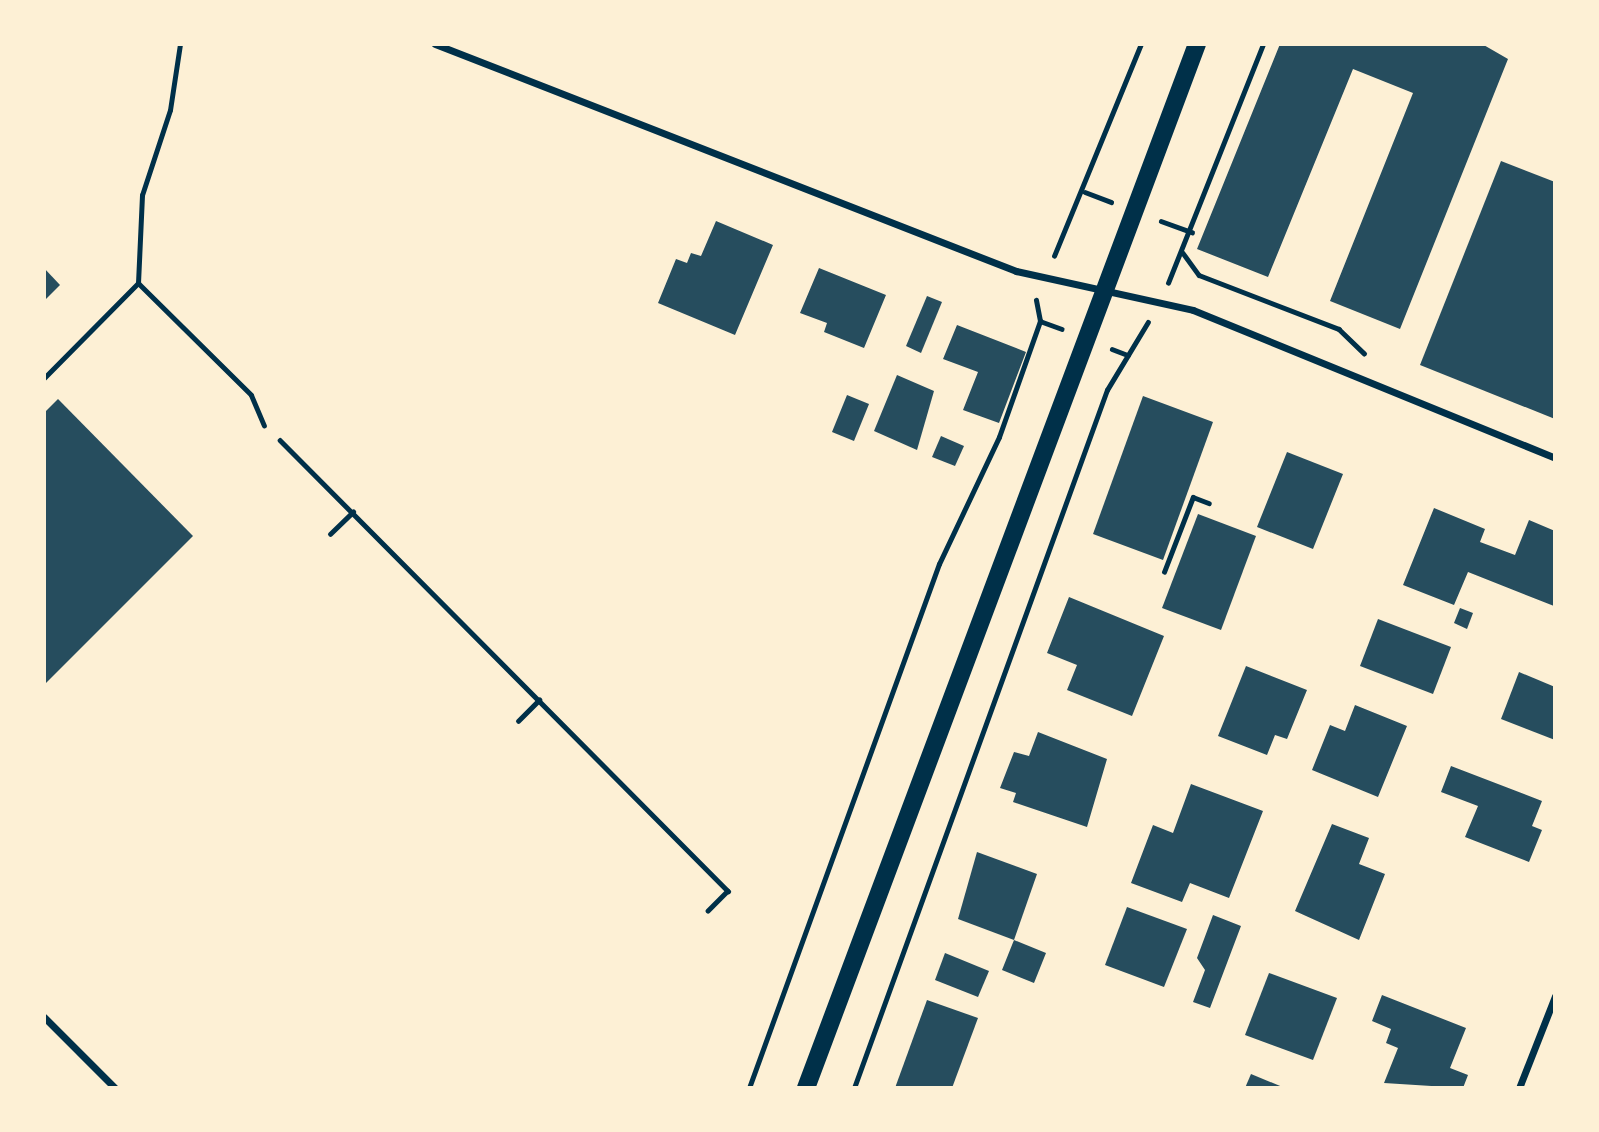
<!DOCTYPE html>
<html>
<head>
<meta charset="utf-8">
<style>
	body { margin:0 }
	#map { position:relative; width:1599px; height:1132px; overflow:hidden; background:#fdf0d5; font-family:"Titillium Web",sans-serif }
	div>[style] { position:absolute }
	.building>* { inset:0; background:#264d5e }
	.path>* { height:4.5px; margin:-2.25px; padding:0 2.25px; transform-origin:2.25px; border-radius:2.25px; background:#003049 }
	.service>* { height:5px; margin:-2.5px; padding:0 2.5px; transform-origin:2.5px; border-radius:2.5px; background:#003049 }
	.minor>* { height:7px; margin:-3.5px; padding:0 3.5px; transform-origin:3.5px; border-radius:3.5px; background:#003049 }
	.primary>* { height:18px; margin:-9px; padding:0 9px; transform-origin:9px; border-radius:9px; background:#003049 }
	span { translate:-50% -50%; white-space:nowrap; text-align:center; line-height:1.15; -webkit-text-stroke:5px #fdf0d5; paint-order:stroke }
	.frame { position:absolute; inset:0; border:46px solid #fdf0d5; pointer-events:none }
</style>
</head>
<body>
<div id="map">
	<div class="building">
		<div style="clip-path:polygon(1280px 44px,1482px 44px,1508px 59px,1400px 329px,1330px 301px,1413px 93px,1353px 69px,1268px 277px,1197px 249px)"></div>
		<div style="clip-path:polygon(1501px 161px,1555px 182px,1555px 419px,1420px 365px)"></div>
		<div style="clip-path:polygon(716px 221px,773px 245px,735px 335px,658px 303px,676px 259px,687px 263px,691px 253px,701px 256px)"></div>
		<div style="clip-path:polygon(44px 268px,60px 285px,44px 301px)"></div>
		<div style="clip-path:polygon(819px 268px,886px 295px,864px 348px,824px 332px,827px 323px,800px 313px)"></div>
		<div style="clip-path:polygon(927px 296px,942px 302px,921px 353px,906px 346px)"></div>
		<div style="clip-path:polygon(957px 325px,1026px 352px,999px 423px,963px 410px,978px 372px,943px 359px)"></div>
		<div style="clip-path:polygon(897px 375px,934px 391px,917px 450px,874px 431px)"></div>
		<div style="clip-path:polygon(847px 395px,869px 404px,854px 441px,832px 432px)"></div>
		<div style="clip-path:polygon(1143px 396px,1213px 422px,1163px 560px,1093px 534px)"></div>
		<div style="clip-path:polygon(58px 399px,193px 536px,44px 685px,44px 413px)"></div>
		<div style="clip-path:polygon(941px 436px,964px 446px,955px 466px,932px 457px)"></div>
		<div style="clip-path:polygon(1287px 452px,1343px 474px,1313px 549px,1257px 527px)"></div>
		<div style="clip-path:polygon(1434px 508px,1485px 529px,1480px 542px,1515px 555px,1529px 520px,1555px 531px,1554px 606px,1468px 572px,1454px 605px,1403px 585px)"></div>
		<div style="clip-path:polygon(1198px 514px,1256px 536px,1221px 630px,1162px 608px)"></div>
		<div style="clip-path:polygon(1069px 597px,1164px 636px,1132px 716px,1067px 690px,1077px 665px,1047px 653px)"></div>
		<div style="clip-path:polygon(1460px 608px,1473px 613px,1467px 629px,1454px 623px)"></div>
		<div style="clip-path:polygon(1378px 619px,1451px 647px,1433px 694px,1360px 666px)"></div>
		<div style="clip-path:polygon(1246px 666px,1307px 690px,1287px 739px,1275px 735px,1267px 755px,1218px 736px)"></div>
		<div style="clip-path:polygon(1519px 672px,1555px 687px,1555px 740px,1501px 719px)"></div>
		<div style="clip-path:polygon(1355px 705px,1407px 726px,1378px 797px,1312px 770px,1330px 725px,1345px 731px)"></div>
		<div style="clip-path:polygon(1038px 732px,1107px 759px,1087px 827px,1013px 802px,1016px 793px,1000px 788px,1014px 752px,1029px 756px)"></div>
		<div style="clip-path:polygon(1451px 766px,1542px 801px,1532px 826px,1542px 830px,1529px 862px,1465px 837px,1478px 806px,1441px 792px)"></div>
		<div style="clip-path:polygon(1191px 784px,1263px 811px,1229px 898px,1190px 883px,1182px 902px,1131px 883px,1153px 825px,1173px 833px)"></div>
		<div style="clip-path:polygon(1332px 824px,1369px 838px,1359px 864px,1385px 874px,1359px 940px,1295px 911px)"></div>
		<div style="clip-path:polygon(977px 852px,1037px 874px,1014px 940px,958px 919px)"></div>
		<div style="clip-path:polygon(1127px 907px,1187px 929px,1164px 987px,1105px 965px)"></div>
		<div style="clip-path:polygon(1213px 915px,1241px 926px,1210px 1008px,1193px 1002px,1205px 970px,1197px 958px)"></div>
		<div style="clip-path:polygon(1014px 940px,1046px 953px,1034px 983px,1002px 970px)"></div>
		<div style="clip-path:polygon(945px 953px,989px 971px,978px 997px,935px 980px)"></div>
		<div style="clip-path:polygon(1269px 973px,1337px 998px,1313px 1060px,1245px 1035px)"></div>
		<div style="clip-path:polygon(1382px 995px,1466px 1028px,1450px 1068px,1468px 1075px,1463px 1088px,1384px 1083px,1398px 1048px,1386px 1043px,1391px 1029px,1372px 1021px)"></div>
		<div style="clip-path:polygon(927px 1000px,978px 1018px,952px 1088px,895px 1088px)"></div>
		<div style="clip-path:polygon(1251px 1074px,1285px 1088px,1245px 1088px)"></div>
	</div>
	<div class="path">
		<div style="left:1085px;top:192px;width:28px;rotate:21deg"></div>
		<div style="left:1161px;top:221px;width:33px;rotate:20deg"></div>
		<div style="left:1183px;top:253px;width:27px;rotate:54deg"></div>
		<div style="left:1199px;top:275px;width:150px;rotate:21.1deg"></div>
		<div style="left:1339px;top:329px;width:35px;rotate:44deg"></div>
		<div style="left:1054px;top:256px;width:229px;rotate:-67.7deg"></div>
		<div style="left:1168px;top:283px;width:257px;rotate:-68.3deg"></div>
		<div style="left:1040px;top:321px;width:23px;rotate:20deg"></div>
		<div style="left:1112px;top:349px;width:17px;rotate:21deg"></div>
		<div style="left:280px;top:440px;width:636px;rotate:45.19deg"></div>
		<div style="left:728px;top:891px;width:28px;rotate:135deg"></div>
		<div style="left:330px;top:534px;width:32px;rotate:-44deg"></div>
		<div style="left:1164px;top:572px;width:80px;rotate:-68.9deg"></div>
		<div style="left:1193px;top:497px;width:17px;rotate:21deg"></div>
		<div style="left:518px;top:721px;width:30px;rotate:-45deg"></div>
		<div style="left:749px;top:1088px;width:557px;rotate:-70.07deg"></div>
		<div style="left:939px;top:564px;width:140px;rotate:-64.7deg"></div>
		<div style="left:999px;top:437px;width:123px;rotate:-70.5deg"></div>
		<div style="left:1040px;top:321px;width:21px;rotate:-101deg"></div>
		<div style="left:854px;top:1088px;width:742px;rotate:-70.08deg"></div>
		<div style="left:1107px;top:390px;width:79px;rotate:-58.9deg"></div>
	</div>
	<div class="service">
		<div style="left:138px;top:283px;width:159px;rotate:44.7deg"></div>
		<div style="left:251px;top:395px;width:33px;rotate:67deg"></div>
		<div style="left:44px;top:378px;width:134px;rotate:-45.3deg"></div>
		<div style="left:138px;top:283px;width:88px;rotate:-87.4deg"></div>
		<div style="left:142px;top:195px;width:89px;rotate:-71.8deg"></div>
		<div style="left:170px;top:110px;width:67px;rotate:-81.4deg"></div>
	</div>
	<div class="minor">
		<div style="left:435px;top:44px;width:624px;rotate:21.34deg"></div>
		<div style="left:1016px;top:271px;width:181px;rotate:12.4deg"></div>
		<div style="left:1193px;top:310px;width:391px;rotate:22.2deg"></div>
		<div style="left:44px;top:1017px;width:100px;rotate:45deg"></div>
		<div style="left:1519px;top:1088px;width:99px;rotate:-68.6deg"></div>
	</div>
	<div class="primary">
		<div style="left:806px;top:1088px;width:1115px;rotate:-69.47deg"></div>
	</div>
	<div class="frame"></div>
</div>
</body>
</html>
